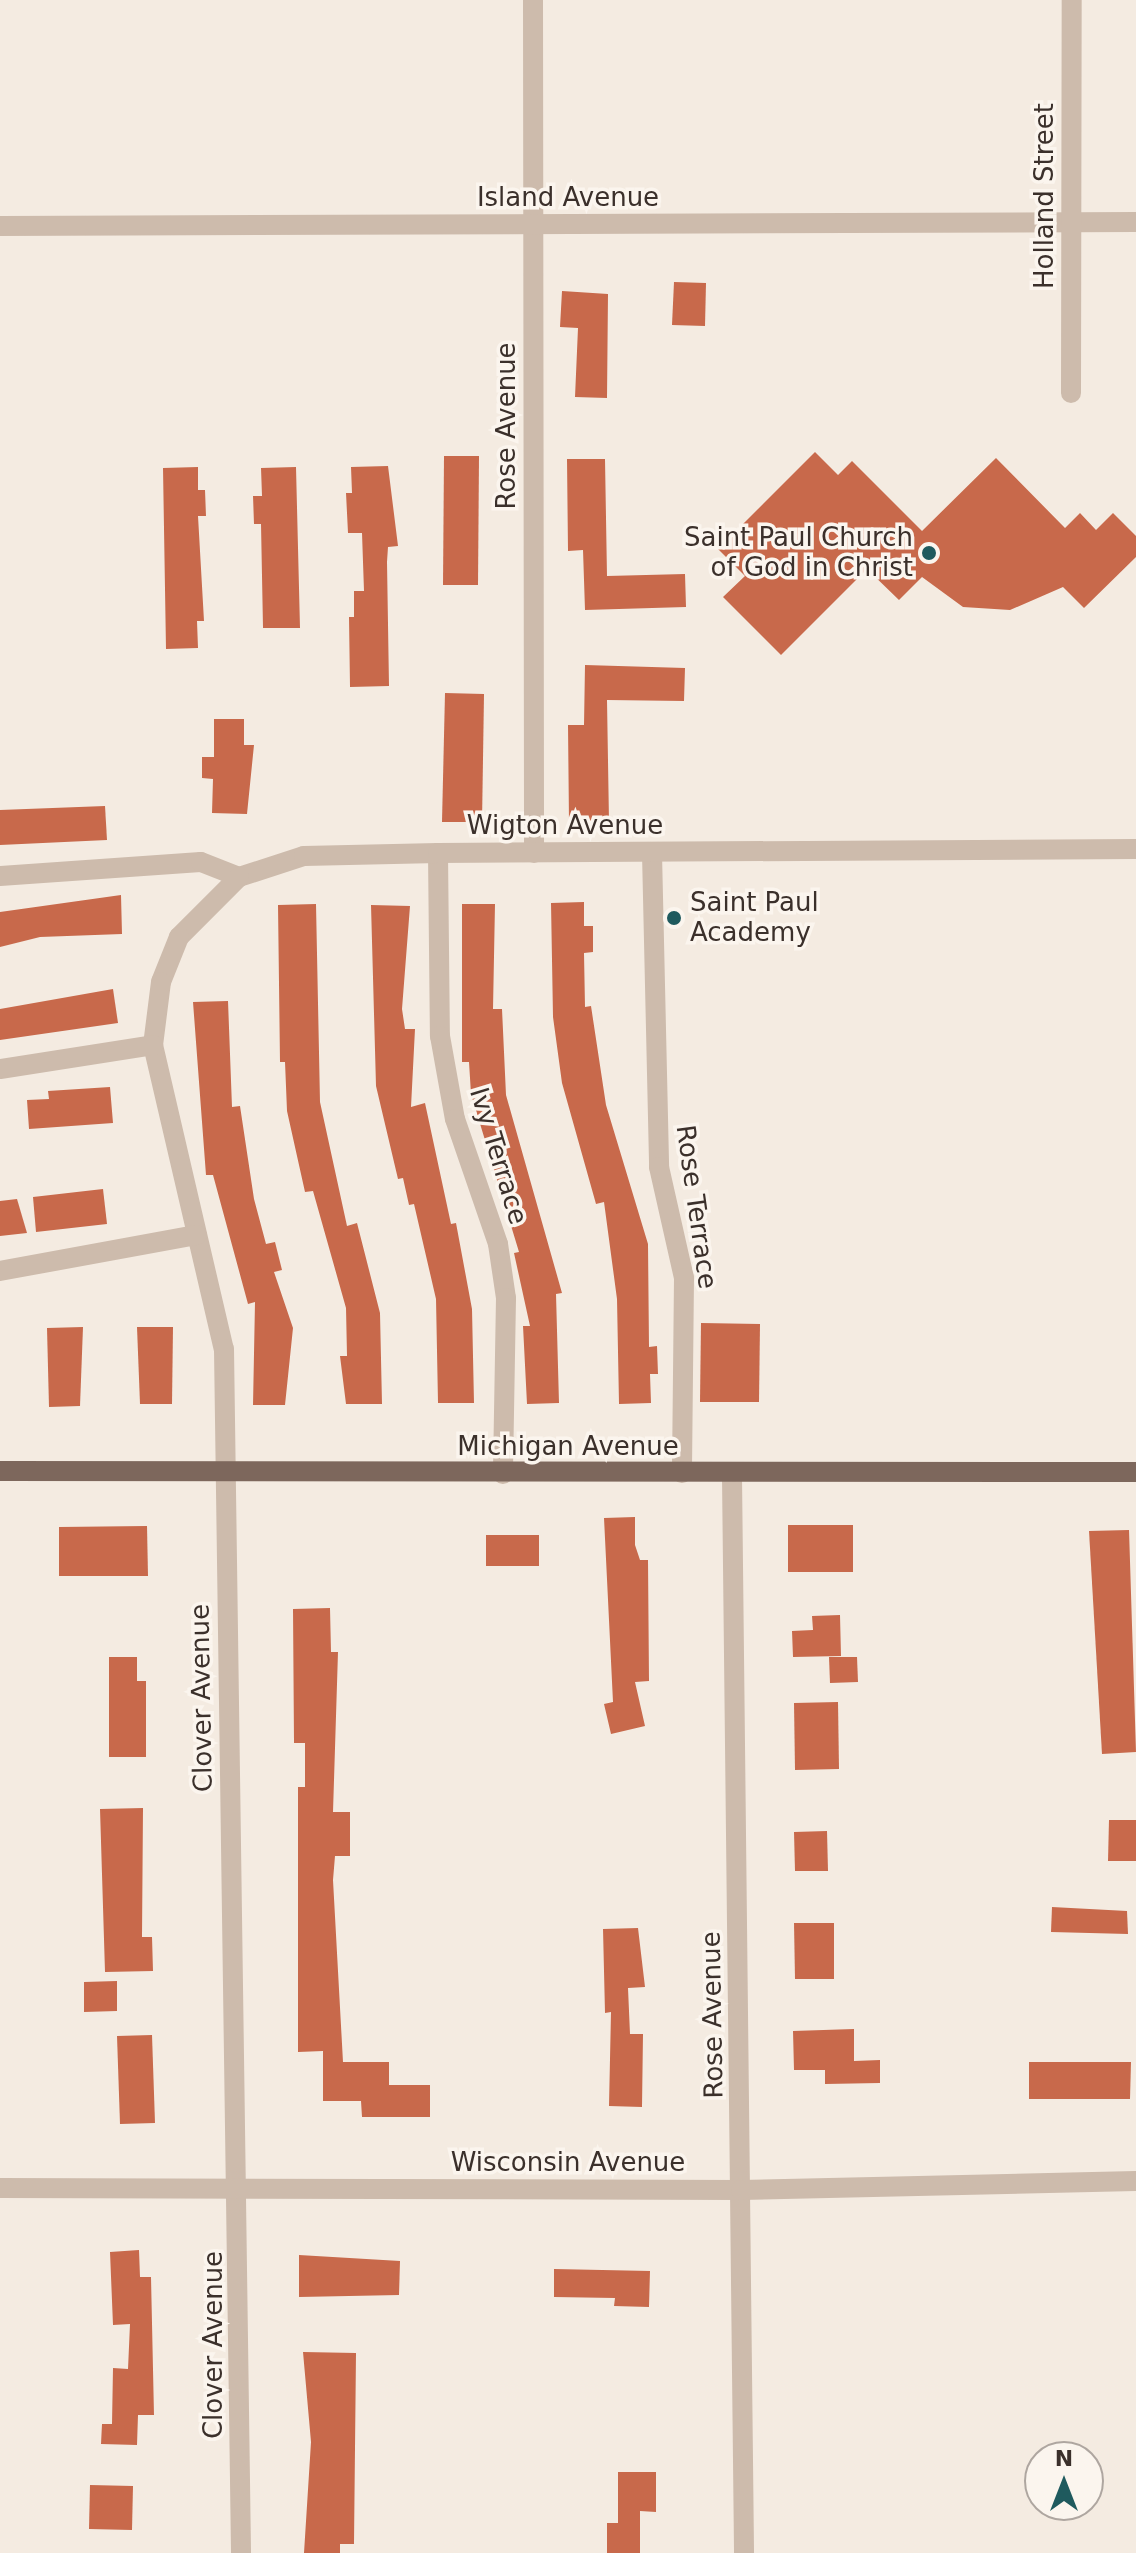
<!DOCTYPE html>
<html>
<head>
<meta charset="utf-8">
<style>
	body { margin:0 }
	#map { position:relative; width:1136px; height:2553px; overflow:hidden; background:#f4ebe1; font-family:"DejaVu Sans",sans-serif }
	div>[style] { position:absolute }
	.building>* { inset:0; background:#c8694b }
	.minor>* { height:20px; margin:-10px; padding:0 10px; transform-origin:10px; border-radius:10px; background:#cdbbac }
	.major>* { height:20px; margin:-10px; padding:0 10px; transform-origin:10px; border-radius:10px; background:#7d675c }
	.dots>* { width:22px; height:22px; translate:-50% -50%; box-sizing:border-box; border:4px solid #fbf5ee; border-radius:50% }
	span { translate:-50% -50%; white-space:nowrap; text-align:center; line-height:1.15; -webkit-text-stroke:7px #fbf5ee; paint-order:stroke }
	.street-label { font-size:26px; color:#3b302b }
	.poi-label { font-size:26px; color:#3b302b }
	.right { translate:-100% -50%; text-align:right }
	.left { translate:0 -50%; text-align:left }
	.north { position:absolute; left:1024px; top:2441px; width:80px; height:80px; box-sizing:border-box; background:#fbf5ee; border:2px solid #aea6a0; border-radius:50%; rotate:0deg; font-size:22px; font-weight:700; line-height:32px; text-align:center; color:#3b302b }
	.north::after { content:''; display:block; margin:auto; width:28px; height:36px; background:#1f5a5e; clip-path:polygon(50% 0,100% 100%,50% 72%,0 100%) }
</style>
</head>
<body>
<div id="map">
	<div class="building">
		<div style="clip-path:polygon(674px 282px,706px 283px,705px 326px,672px 325px)"></div>
		<div style="clip-path:polygon(562px 291px,608px 294px,607px 398px,575px 397px,578px 328px,560px 327px)"></div>
		<div style="clip-path:polygon(815px 452px,838px 475px,852px 461px,922px 531px,996px 458px,1065px 528px,1080px 513px,1096px 530px,1113px 513px,1136px 536px,1136px 557px,1084px 608px,1063px 587px,1010px 610px,963px 607px,922px 577px,899px 600px,867px 569px,781px 655px,723px 597px,745px 576px,718px 549px)"></div>
		<div style="clip-path:polygon(444px 456px,479px 456px,478px 585px,443px 585px)"></div>
		<div style="clip-path:polygon(567px 459px,605px 459px,607px 576px,685px 574px,686px 607px,585px 610px,583px 550px,568px 551px)"></div>
		<div style="clip-path:polygon(388px 466px,398px 546px,388px 547px,387px 562px,389px 686px,350px 687px,349px 617px,354px 617px,354px 591px,364px 591px,362px 533px,348px 533px,346px 493px,352px 493px,351px 467px)"></div>
		<div style="clip-path:polygon(198px 467px,198px 490px,205px 490px,206px 516px,198px 516px,204px 621px,197px 621px,198px 648px,166px 649px,163px 468px)"></div>
		<div style="clip-path:polygon(296px 467px,300px 628px,263px 628px,261px 524px,254px 524px,253px 496px,262px 496px,261px 468px)"></div>
		<div style="clip-path:polygon(585px 665px,685px 668px,684px 701px,607px 700px,609px 822px,569px 822px,568px 725px,584px 725px)"></div>
		<div style="clip-path:polygon(445px 693px,484px 694px,482px 822px,442px 822px)"></div>
		<div style="clip-path:polygon(214px 719px,244px 719px,244px 745px,254px 745px,247px 814px,212px 813px,213px 779px,202px 778px,202px 757px,214px 757px)"></div>
		<div style="clip-path:polygon(105px 806px,107px 840px,0 845px,0 810px)"></div>
		<div style="clip-path:polygon(121px 895px,122px 934px,40px 937px,0 947px,0 912px)"></div>
		<div style="clip-path:polygon(584px 902px,584px 926px,593px 926px,593px 952px,584px 953px,585px 1007px,591px 1006px,606px 1105px,648px 1244px,649px 1347px,657px 1346px,658px 1374px,650px 1374px,651px 1403px,619px 1404px,617px 1299px,604px 1202px,596px 1204px,562px 1083px,553px 1017px,551px 903px)"></div>
		<div style="clip-path:polygon(316px 904px,320px 1102px,347px 1226px,357px 1223px,380px 1313px,382px 1404px,346px 1404px,340px 1356px,347px 1356px,346px 1308px,313px 1191px,305px 1192px,287px 1111px,285px 1062px,280px 1062px,278px 905px)"></div>
		<div style="clip-path:polygon(462px 904px,495px 904px,493px 1009px,502px 1009px,506px 1095px,562px 1293px,556px 1294px,559px 1403px,527px 1404px,523px 1326px,530px 1326px,514px 1253px,519px 1252px,471px 1094px,469px 1062px,462px 1062px)"></div>
		<div style="clip-path:polygon(371px 905px,410px 906px,402px 1009px,405px 1029px,415px 1029px,411px 1107px,425px 1103px,451px 1224px,456px 1223px,472px 1309px,474px 1403px,438px 1403px,436px 1299px,414px 1204px,409px 1205px,403px 1178px,398px 1179px,376px 1086px)"></div>
		<div style="clip-path:polygon(113px 989px,118px 1023px,0 1040px,0 1009px)"></div>
		<div style="clip-path:polygon(228px 1001px,232px 1107px,240px 1106px,254px 1199px,266px 1244px,275px 1242px,282px 1270px,274px 1272px,293px 1328px,285px 1405px,253px 1405px,255px 1302px,248px 1304px,213px 1175px,206px 1175px,193px 1002px)"></div>
		<div style="clip-path:polygon(110px 1087px,113px 1123px,29px 1129px,27px 1100px,49px 1099px,48px 1091px)"></div>
		<div style="clip-path:polygon(103px 1189px,107px 1224px,36px 1232px,33px 1197px)"></div>
		<div style="clip-path:polygon(17px 1199px,27px 1233px,0 1236px,0 1201px)"></div>
		<div style="clip-path:polygon(701px 1323px,760px 1324px,759px 1402px,700px 1402px)"></div>
		<div style="clip-path:polygon(83px 1327px,80px 1406px,49px 1407px,47px 1328px)"></div>
		<div style="clip-path:polygon(137px 1327px,173px 1327px,172px 1404px,140px 1404px)"></div>
		<div style="clip-path:polygon(635px 1517px,635px 1545px,640px 1560px,648px 1560px,649px 1681px,635px 1682px,645px 1726px,611px 1734px,604px 1704px,613px 1702px,604px 1518px)"></div>
		<div style="clip-path:polygon(788px 1525px,853px 1525px,853px 1572px,788px 1572px)"></div>
		<div style="clip-path:polygon(147px 1526px,148px 1576px,59px 1576px,59px 1527px)"></div>
		<div style="clip-path:polygon(1129px 1530px,1136px 1752px,1102px 1754px,1089px 1531px)"></div>
		<div style="clip-path:polygon(486px 1535px,539px 1535px,539px 1566px,486px 1566px)"></div>
		<div style="clip-path:polygon(330px 1608px,331px 1652px,338px 1652px,333px 1812px,350px 1812px,350px 1856px,335px 1856px,333px 1880px,343px 2062px,389px 2062px,389px 2085px,430px 2085px,430px 2117px,362px 2117px,361px 2101px,323px 2101px,323px 2051px,298px 2052px,298px 1787px,305px 1787px,305px 1743px,294px 1743px,293px 1609px)"></div>
		<div style="clip-path:polygon(840px 1615px,841px 1656px,793px 1657px,792px 1631px,813px 1630px,812px 1616px)"></div>
		<div style="clip-path:polygon(109px 1657px,137px 1657px,137px 1681px,146px 1681px,146px 1757px,109px 1757px)"></div>
		<div style="clip-path:polygon(829px 1657px,857px 1657px,858px 1682px,830px 1683px)"></div>
		<div style="clip-path:polygon(838px 1702px,839px 1769px,795px 1770px,794px 1703px)"></div>
		<div style="clip-path:polygon(143px 1808px,142px 1937px,152px 1937px,153px 1971px,105px 1972px,100px 1809px)"></div>
		<div style="clip-path:polygon(1109px 1820px,1136px 1820px,1136px 1861px,1108px 1861px)"></div>
		<div style="clip-path:polygon(827px 1831px,828px 1871px,795px 1871px,794px 1832px)"></div>
		<div style="clip-path:polygon(1052px 1907px,1127px 1911px,1128px 1934px,1051px 1932px)"></div>
		<div style="clip-path:polygon(794px 1923px,834px 1923px,834px 1979px,795px 1979px)"></div>
		<div style="clip-path:polygon(638px 1928px,645px 1987px,628px 1988px,630px 2034px,643px 2034px,642px 2107px,609px 2106px,611px 2012px,605px 2013px,603px 1929px)"></div>
		<div style="clip-path:polygon(117px 1981px,117px 2011px,84px 2012px,84px 1982px)"></div>
		<div style="clip-path:polygon(854px 2029px,854px 2061px,880px 2060px,880px 2083px,825px 2084px,825px 2070px,794px 2070px,793px 2031px)"></div>
		<div style="clip-path:polygon(152px 2035px,155px 2123px,120px 2124px,117px 2036px)"></div>
		<div style="clip-path:polygon(1029px 2062px,1131px 2062px,1130px 2099px,1029px 2099px)"></div>
		<div style="clip-path:polygon(139px 2250px,140px 2277px,151px 2277px,154px 2415px,138px 2415px,137px 2445px,101px 2444px,102px 2424px,112px 2424px,113px 2368px,128px 2369px,130px 2324px,113px 2325px,110px 2252px)"></div>
		<div style="clip-path:polygon(299px 2255px,400px 2261px,399px 2295px,299px 2297px)"></div>
		<div style="clip-path:polygon(554px 2269px,650px 2271px,649px 2307px,614px 2306px,615px 2298px,554px 2297px)"></div>
		<div style="clip-path:polygon(303px 2352px,356px 2353px,354px 2544px,340px 2544px,340px 2553px,304px 2553px,311px 2442px)"></div>
		<div style="clip-path:polygon(618px 2472px,656px 2472px,656px 2512px,640px 2511px,640px 2553px,607px 2553px,607px 2523px,618px 2523px)"></div>
		<div style="clip-path:polygon(90px 2485px,133px 2486px,132px 2530px,89px 2529px)"></div>
	</div>
	<div class="minor">
		<div style="left:533px;top:0;width:853px;rotate:89.93deg"></div>
		<div style="left:0;top:226px;width:1136px;rotate:-0.2deg"></div>
		<div style="left:1071px;top:393px;width:393px;rotate:-89.9deg"></div>
		<div style="left:438px;top:853px;width:183px;rotate:89.4deg"></div>
		<div style="left:440px;top:1036px;width:84px;rotate:79.8deg"></div>
		<div style="left:455px;top:1119px;width:132px;rotate:71deg"></div>
		<div style="left:498px;top:1244px;width:55px;rotate:81.6deg"></div>
		<div style="left:506px;top:1298px;width:176px;rotate:91deg"></div>
		<div style="left:652px;top:853px;width:314px;rotate:88.7deg"></div>
		<div style="left:659px;top:1167px;width:114px;rotate:77.3deg"></div>
		<div style="left:684px;top:1278px;width:195px;rotate:90.6deg"></div>
		<div style="left:0;top:876px;width:201px;rotate:-4deg"></div>
		<div style="left:201px;top:862px;width:41px;rotate:21.5deg"></div>
		<div style="left:239px;top:877px;width:68px;rotate:-17.9deg"></div>
		<div style="left:304px;top:856px;width:134px;rotate:-1.3deg"></div>
		<div style="left:438px;top:853px;width:698px;rotate:-0.33deg"></div>
		<div style="left:239px;top:877px;width:85px;rotate:135deg"></div>
		<div style="left:179px;top:937px;width:48px;rotate:111.8deg"></div>
		<div style="left:161px;top:982px;width:64px;rotate:97.2deg"></div>
		<div style="left:153px;top:1045px;width:312px;rotate:76.9deg"></div>
		<div style="left:224px;top:1349px;width:1204px;rotate:89.19deg"></div>
		<div style="left:0;top:1069px;width:155px;rotate:-8.9deg"></div>
		<div style="left:0;top:1271px;width:200px;rotate:-10.4deg"></div>
		<div style="left:732px;top:1476px;width:1077px;rotate:89.36deg"></div>
		<div style="left:0;top:2188px;width:741px;rotate:0.15deg"></div>
		<div style="left:741px;top:2190px;width:395px;rotate:-1.3deg"></div>
	</div>
	<div class="major">
		<div style="left:0;top:1471px;width:1136px;rotate:0.05deg"></div>
	</div>
	<div class="dots">
		<div style="left:929px;top:553px;background:#1f5a5e"></div>
		<div style="left:674px;top:918px;background:#1f5a5e"></div>
	</div>
	<div class="street-label">
		<span style="left:1045px;top:196px;rotate:-90deg">Holland Street</span>
		<span style="left:568px;top:198px">Island Avenue</span>
		<span style="left:507px;top:426px;rotate:-90deg">Rose Avenue</span>
		<span style="left:565px;top:826px">Wigton Avenue</span>
		<span style="left:498px;top:1156px;rotate:73deg">Ivy Terrace</span>
		<span style="left:696px;top:1207px;rotate:82deg">Rose Terrace</span>
		<span style="left:568px;top:1447px">Michigan Avenue</span>
		<span style="left:202px;top:1698px;rotate:-91deg">Clover Avenue</span>
		<span style="left:713px;top:2015px;rotate:-91deg">Rose Avenue</span>
		<span style="left:568px;top:2163px">Wisconsin Avenue</span>
		<span style="left:214px;top:2345px;rotate:-90deg">Clover Avenue</span>
	</div>
	<div class="poi-label">
		<span class="right" style="left:913px;top:553px">Saint Paul Church<br>of God in Christ</span>
		<span class="left" style="left:690px;top:918px">Saint Paul<br>Academy</span>
	</div>
	<div class="north">N</div>
</div>
</body>
</html>
